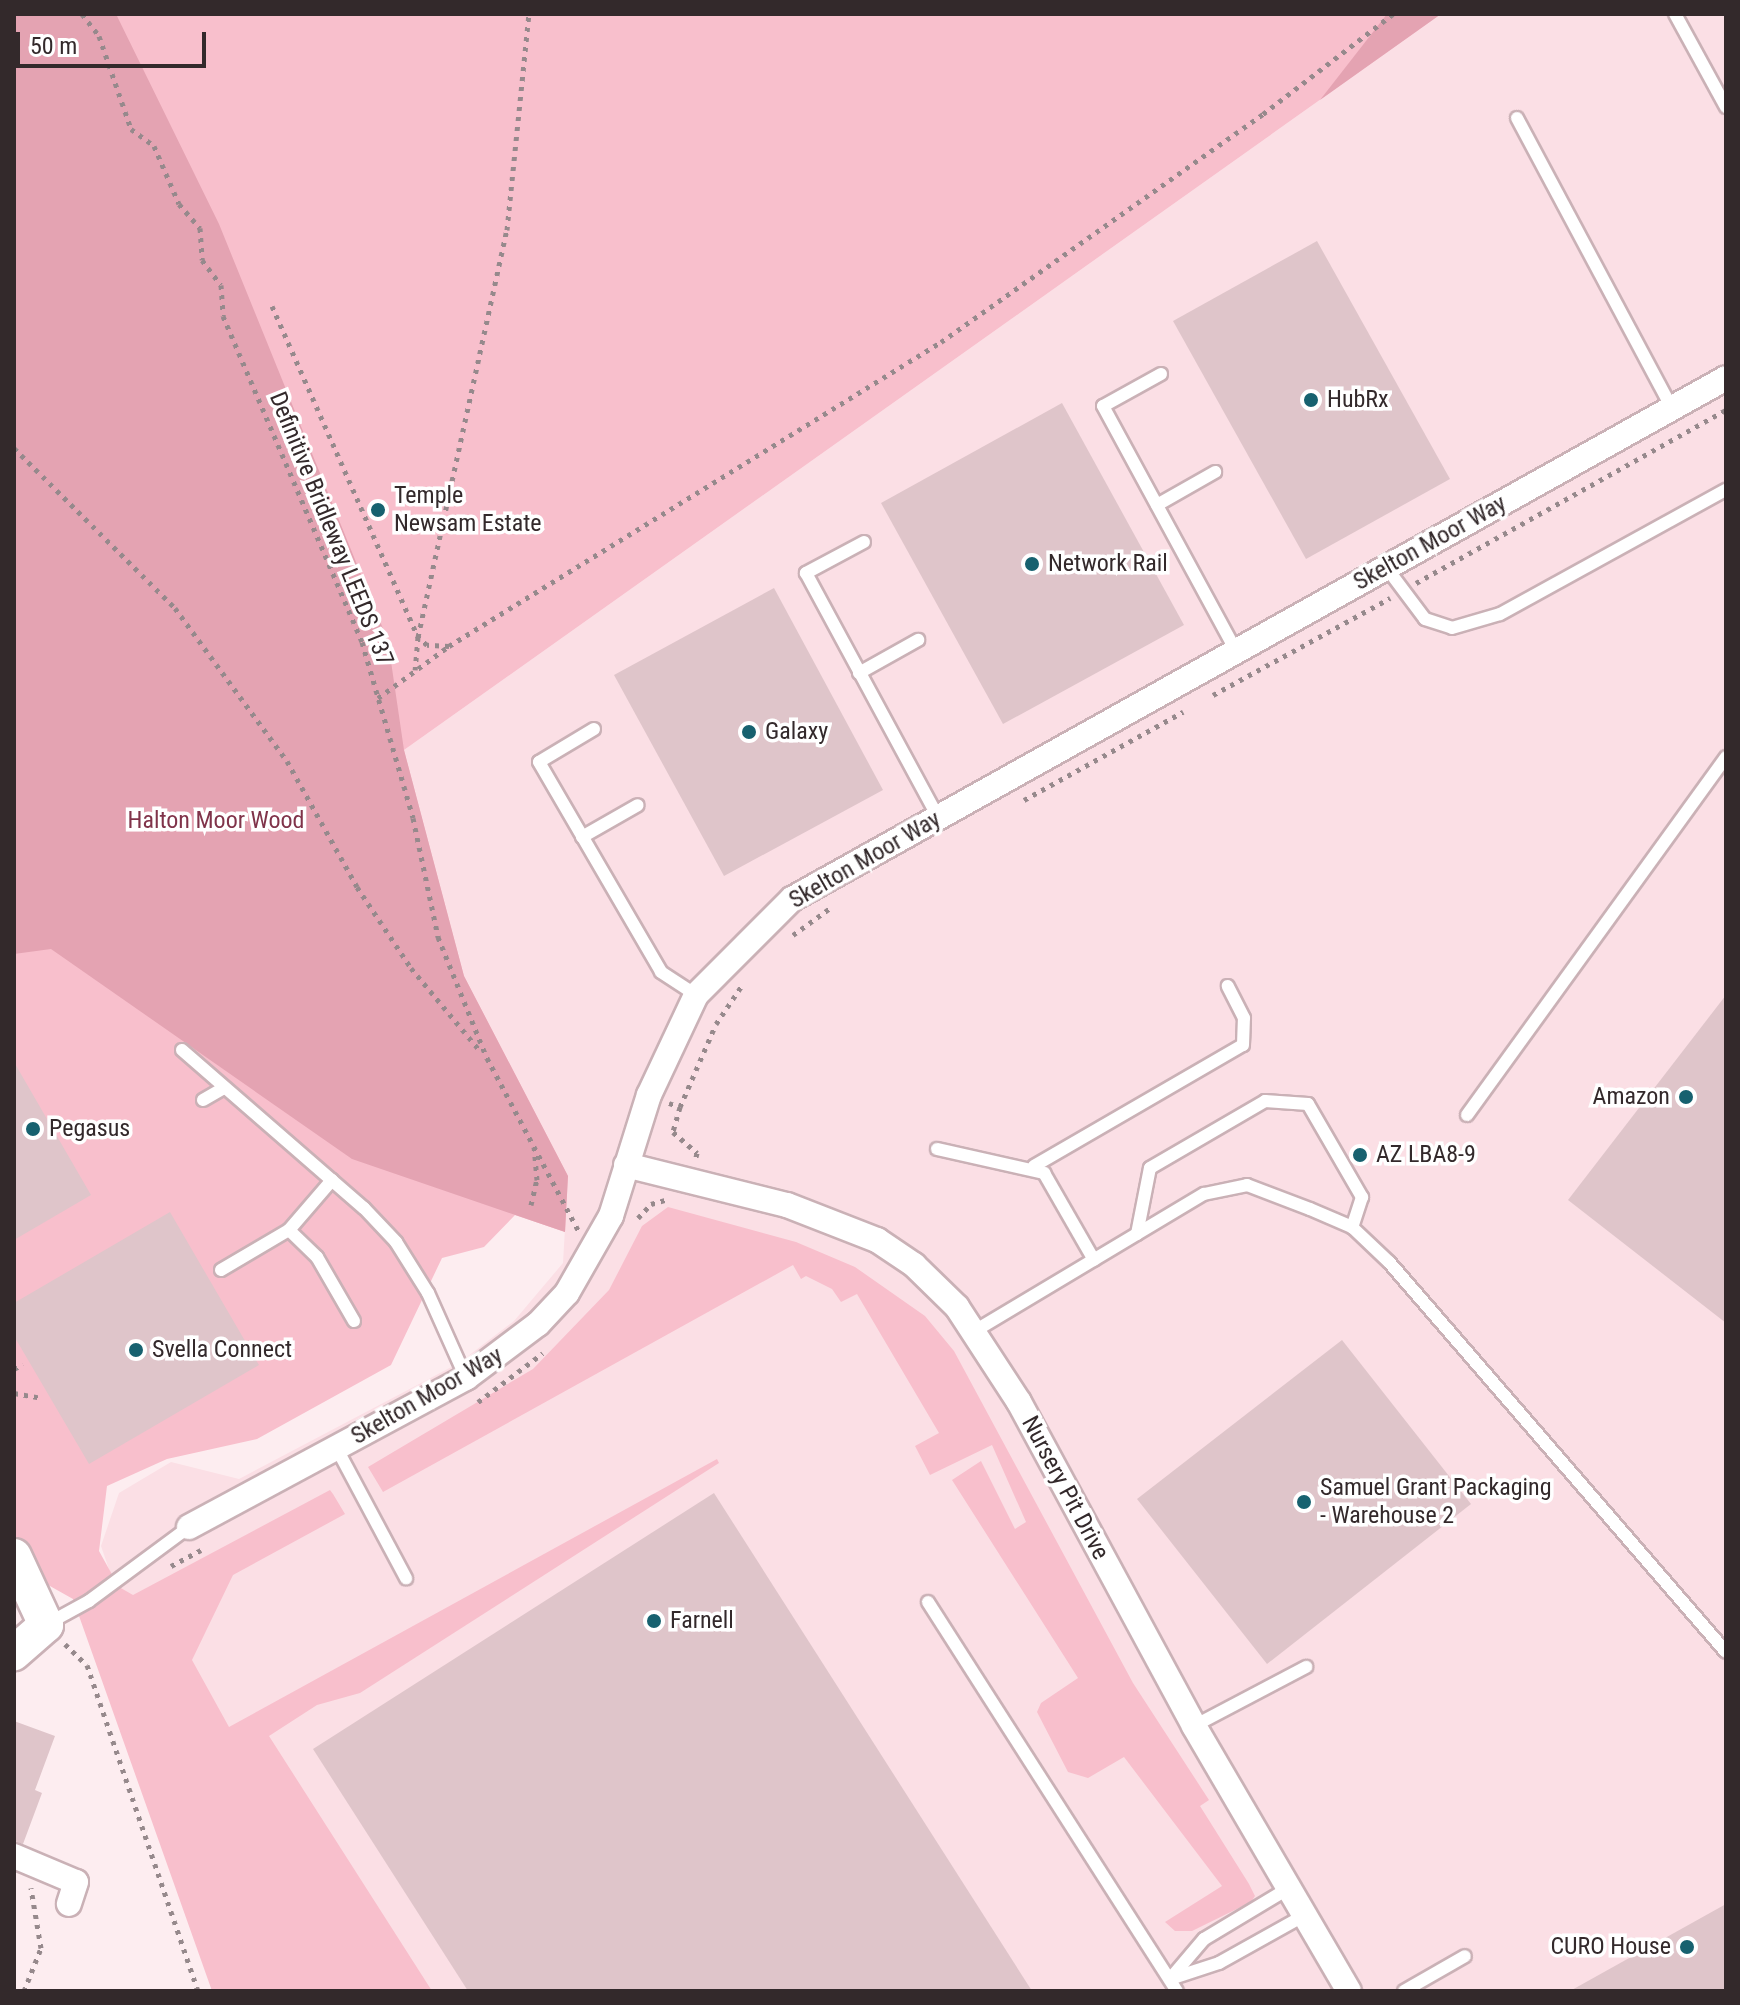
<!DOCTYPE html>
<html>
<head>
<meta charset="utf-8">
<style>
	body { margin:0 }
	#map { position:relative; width:1740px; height:2005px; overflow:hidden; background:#fdedf0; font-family:"Roboto Condensed",sans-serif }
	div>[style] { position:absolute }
	.built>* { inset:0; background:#fbdfe5 }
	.green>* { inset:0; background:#f8bfcc }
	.forest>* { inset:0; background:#e4a3b2 }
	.building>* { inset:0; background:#dfc5ca }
	.path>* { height:5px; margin-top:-2.5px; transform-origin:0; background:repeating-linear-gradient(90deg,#96898c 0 4px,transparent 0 10px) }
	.roads { filter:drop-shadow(2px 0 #cab1b6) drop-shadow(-2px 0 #cab1b6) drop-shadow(0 2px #cab1b6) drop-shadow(0 -2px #cab1b6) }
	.lane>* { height:12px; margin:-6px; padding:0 6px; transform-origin:6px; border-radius:6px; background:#fff }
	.street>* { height:24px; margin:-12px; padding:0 12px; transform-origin:12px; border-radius:12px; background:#fff }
	.secondary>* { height:34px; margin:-17px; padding:0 17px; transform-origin:17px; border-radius:17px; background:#fff }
	.dots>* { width:22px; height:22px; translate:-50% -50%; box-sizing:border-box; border:4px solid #fff; border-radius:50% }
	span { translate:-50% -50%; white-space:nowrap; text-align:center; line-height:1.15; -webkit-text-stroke:7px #fff; paint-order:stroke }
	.poi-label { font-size:24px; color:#33292b }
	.left { translate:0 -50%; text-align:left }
	.right { translate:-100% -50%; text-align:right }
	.street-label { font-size:24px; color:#33292b }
	.park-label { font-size:24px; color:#80334a }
	.frame { position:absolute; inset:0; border:16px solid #33292b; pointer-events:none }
	.scale { position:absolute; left:16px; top:32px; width:190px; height:36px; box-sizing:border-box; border:4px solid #33292b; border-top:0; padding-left:10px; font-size:24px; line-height:28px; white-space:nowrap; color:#33292b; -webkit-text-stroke:6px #fff; paint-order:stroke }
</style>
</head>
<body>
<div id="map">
	<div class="built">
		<div style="clip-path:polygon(1441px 14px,1726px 14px,1726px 1991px,266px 1991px,197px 1827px,101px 1546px,119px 1493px,171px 1462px,239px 1479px,459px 1363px,514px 1321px,563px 1263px,568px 1176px,464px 976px,404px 750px)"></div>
	</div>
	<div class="green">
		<div style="clip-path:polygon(14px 14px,1441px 14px,404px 750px,464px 976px,568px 1176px,565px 1232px,515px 1215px,484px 1247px,442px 1258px,391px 1365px,257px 1439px,167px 1459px,107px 1486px,99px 1551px,119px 1587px,133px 1595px,330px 1490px,333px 1494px,345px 1514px,233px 1575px,192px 1660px,229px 1727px,717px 1459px,719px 1463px,360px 1693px,317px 1705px,269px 1736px,432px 1991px,212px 1991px,73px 1599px,41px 1581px,14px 1541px)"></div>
		<div style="clip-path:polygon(668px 1207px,796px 1242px,855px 1267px,925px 1316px,954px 1351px,1133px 1683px,1209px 1800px,1200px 1806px,1249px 1884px,1255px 1896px,1251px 1902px,1192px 1931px,1175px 1931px,1165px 1922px,1222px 1886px,1124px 1757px,1088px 1778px,1068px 1772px,1037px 1712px,1041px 1703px,1078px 1678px,952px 1480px,981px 1461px,1015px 1529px,1026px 1522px,992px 1445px,930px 1475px,915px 1446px,939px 1433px,857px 1294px,841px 1302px,832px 1289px,806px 1276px,801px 1279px,793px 1265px,383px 1492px,368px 1467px,533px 1369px,609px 1290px,642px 1226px)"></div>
	</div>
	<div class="forest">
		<div style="clip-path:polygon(14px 14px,116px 14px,219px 224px,388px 641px,404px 750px,464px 976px,568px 1176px,565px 1232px,352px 1159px,51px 949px,14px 954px)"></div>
		<div style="clip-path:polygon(1387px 14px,1441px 14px,1320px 100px)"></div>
	</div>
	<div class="building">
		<div style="clip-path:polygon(1317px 241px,1450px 479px,1306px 559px,1173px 321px)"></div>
		<div style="clip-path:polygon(1062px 403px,1184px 625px,1003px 724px,881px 503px)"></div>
		<div style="clip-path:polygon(774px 588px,883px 790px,724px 876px,614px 675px)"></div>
		<div style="clip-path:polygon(1726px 995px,1726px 1323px,1568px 1200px)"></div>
		<div style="clip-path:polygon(14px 1062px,91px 1195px,14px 1240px)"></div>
		<div style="clip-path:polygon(170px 1212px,259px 1365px,89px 1464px,14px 1336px,14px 1303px)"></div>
		<div style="clip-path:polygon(1342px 1340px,1471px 1504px,1267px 1664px,1137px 1499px)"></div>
		<div style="clip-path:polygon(714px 1493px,1032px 1991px,468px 1991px,313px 1749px)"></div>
		<div style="clip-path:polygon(14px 1721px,55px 1736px,35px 1790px,42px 1793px,23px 1844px,14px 1841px)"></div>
		<div style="clip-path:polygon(1726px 1904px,1726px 1991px,1570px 1991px)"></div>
	</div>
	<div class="path">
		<div style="left:82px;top:14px;width:28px;rotate:52deg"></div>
		<div style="left:99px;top:36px;width:98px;rotate:71deg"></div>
		<div style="left:131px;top:129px;width:29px;rotate:36deg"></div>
		<div style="left:154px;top:146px;width:63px;rotate:66.7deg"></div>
		<div style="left:179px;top:204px;width:32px;rotate:49deg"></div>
		<div style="left:200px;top:228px;width:32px;rotate:86deg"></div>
		<div style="left:202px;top:260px;width:31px;rotate:53deg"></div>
		<div style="left:221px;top:285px;width:31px;rotate:86deg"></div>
		<div style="left:223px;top:316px;width:354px;rotate:66.9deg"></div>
		<div style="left:362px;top:642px;width:183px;rotate:73.8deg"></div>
		<div style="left:413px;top:818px;width:122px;rotate:78.1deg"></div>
		<div style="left:438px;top:937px;width:131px;rotate:68deg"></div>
		<div style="left:487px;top:1058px;width:195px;rotate:62.1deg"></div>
		<div style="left:272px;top:306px;width:362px;rotate:66.2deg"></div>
		<div style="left:418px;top:637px;width:33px;rotate:95deg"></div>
		<div style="left:14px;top:448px;width:227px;rotate:44.8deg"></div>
		<div style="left:175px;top:608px;width:190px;rotate:53.8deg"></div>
		<div style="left:287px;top:761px;width:144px;rotate:60.9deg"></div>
		<div style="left:357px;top:887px;width:97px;rotate:56.3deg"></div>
		<div style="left:411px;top:968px;width:109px;rotate:50.2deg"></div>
		<div style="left:1416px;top:583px;width:355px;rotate:-29.2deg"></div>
		<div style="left:449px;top:646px;width:578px;rotate:-31.71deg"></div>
		<div style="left:941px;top:342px;width:395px;rotate:-35.3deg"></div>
		<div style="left:1263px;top:114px;width:164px;rotate:-37.6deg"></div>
		<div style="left:1213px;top:695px;width:202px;rotate:-28.7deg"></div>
		<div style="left:378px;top:698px;width:88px;rotate:-36.2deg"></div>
		<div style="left:449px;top:646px;width:22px;rotate:-177deg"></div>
		<div style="left:427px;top:645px;width:12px;rotate:-138deg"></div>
		<div style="left:418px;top:637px;width:417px;rotate:-77.7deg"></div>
		<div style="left:507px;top:230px;width:217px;rotate:-84.2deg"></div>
		<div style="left:1024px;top:800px;width:182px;rotate:-29deg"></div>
		<div style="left:793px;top:935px;width:46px;rotate:-36.1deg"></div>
		<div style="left:669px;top:1103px;width:12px;rotate:20deg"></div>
		<div style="left:680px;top:1107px;width:90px;rotate:-66.6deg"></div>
		<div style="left:716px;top:1024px;width:48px;rotate:-56deg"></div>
		<div style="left:680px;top:1107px;width:26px;rotate:106deg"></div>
		<div style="left:673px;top:1132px;width:32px;rotate:41deg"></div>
		<div style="left:697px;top:1153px;width:8px;rotate:104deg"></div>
		<div style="left:531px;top:1205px;width:26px;rotate:-77deg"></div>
		<div style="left:537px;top:1180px;width:33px;rotate:-95deg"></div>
		<div style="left:638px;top:1218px;width:19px;rotate:-47deg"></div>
		<div style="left:651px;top:1204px;width:15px;rotate:-16deg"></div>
		<div style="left:14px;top:1369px;width:10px;rotate:-29deg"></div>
		<div style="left:14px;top:1393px;width:28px;rotate:10deg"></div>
		<div style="left:478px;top:1402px;width:81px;rotate:-37deg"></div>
		<div style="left:171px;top:1566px;width:34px;rotate:-28deg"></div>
		<div style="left:65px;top:1644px;width:30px;rotate:44deg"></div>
		<div style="left:87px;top:1665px;width:344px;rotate:71.2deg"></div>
		<div style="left:24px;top:1991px;width:46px;rotate:-68.4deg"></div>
		<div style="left:41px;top:1948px;width:61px;rotate:-99.5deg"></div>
	</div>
	<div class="roads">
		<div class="lane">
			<div style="left:1675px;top:14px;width:106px;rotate:61.3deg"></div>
			<div style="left:1517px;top:118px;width:329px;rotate:61.9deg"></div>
			<div style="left:1161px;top:374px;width:66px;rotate:151.1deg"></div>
			<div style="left:1103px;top:406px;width:279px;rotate:61.5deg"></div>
			<div style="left:1157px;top:505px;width:67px;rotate:-29.6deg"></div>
			<div style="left:864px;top:542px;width:66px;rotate:151.9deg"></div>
			<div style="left:806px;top:573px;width:277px;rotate:61.6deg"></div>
			<div style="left:1386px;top:567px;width:65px;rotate:53.1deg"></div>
			<div style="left:1425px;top:619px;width:28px;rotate:18deg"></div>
			<div style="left:1452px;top:628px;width:50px;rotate:-16.3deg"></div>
			<div style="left:1500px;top:614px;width:258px;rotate:-28.8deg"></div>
			<div style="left:859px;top:673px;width:68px;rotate:-29.2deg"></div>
			<div style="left:594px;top:729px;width:64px;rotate:149deg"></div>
			<div style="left:539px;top:762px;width:243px;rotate:59.8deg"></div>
			<div style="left:661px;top:972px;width:42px;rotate:33.3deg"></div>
			<div style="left:582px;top:837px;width:64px;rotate:-29.7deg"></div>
			<div style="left:182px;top:1050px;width:241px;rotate:41deg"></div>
			<div style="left:364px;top:1208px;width:47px;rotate:46.7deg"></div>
			<div style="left:396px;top:1242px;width:60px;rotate:57.9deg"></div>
			<div style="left:428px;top:1293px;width:93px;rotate:65.9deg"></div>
			<div style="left:203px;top:1100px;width:24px;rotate:-30deg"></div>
			<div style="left:1467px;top:1115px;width:442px;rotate:-54.1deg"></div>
			<div style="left:937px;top:1149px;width:110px;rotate:12.6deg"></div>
			<div style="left:1044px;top:1173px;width:100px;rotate:60.1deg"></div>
			<div style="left:1034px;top:1166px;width:241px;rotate:-30.1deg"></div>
			<div style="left:1243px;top:1045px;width:27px;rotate:-88deg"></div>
			<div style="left:1244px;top:1018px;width:36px;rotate:-117deg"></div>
			<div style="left:289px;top:1230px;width:39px;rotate:44deg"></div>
			<div style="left:317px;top:1257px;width:74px;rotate:60deg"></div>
			<div style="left:1137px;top:1234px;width:67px;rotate:-78.9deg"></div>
			<div style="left:1150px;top:1168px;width:133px;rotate:-30.2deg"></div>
			<div style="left:1265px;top:1101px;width:43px;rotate:4deg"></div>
			<div style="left:1308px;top:1104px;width:108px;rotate:59.9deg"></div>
			<div style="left:1362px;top:1197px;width:32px;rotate:108deg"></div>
			<div style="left:221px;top:1270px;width:79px;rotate:-30.5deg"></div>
			<div style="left:289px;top:1230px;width:66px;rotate:-49.3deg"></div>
			<div style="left:973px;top:1332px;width:269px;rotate:-30.9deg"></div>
			<div style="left:1204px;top:1194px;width:44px;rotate:-11.8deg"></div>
			<div style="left:1247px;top:1185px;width:67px;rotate:20.9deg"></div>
			<div style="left:1310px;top:1209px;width:46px;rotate:23.2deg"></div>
			<div style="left:1352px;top:1227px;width:51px;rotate:43.4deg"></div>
			<div style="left:1389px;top:1262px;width:515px;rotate:49.17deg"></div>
			<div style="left:336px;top:1447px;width:149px;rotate:61.9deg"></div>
			<div style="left:928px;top:1602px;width:462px;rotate:57.4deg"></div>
			<div style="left:47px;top:1624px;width:48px;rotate:-28.7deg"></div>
			<div style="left:89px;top:1601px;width:124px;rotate:-36.5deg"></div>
			<div style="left:1194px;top:1726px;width:127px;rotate:-27.8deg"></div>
			<div style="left:1289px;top:1888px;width:99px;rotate:149deg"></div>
			<div style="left:1204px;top:1939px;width:52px;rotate:130.4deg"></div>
			<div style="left:1170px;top:1979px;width:52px;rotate:-18.1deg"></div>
			<div style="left:1219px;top:1963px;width:98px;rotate:-29.2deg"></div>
			<div style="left:1404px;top:1991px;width:70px;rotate:-29.8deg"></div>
		</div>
		<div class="street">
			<div style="left:626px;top:1165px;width:166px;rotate:14deg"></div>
			<div style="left:787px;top:1205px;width:97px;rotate:21.3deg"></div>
			<div style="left:877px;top:1240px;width:45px;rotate:34deg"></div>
			<div style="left:914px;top:1265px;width:60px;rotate:44.3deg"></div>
			<div style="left:957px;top:1307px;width:113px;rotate:56.9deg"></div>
			<div style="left:1019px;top:1402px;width:368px;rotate:61.6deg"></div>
			<div style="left:1194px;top:1726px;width:307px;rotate:59.7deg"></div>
			<div style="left:189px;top:1527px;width:315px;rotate:-28.3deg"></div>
			<div style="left:466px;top:1378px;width:90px;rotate:-36.9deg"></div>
			<div style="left:538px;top:1324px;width:42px;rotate:-46.9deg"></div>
			<div style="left:567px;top:1293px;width:89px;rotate:-60.3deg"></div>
			<div style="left:611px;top:1216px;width:127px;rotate:-72.6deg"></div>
			<div style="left:649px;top:1095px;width:110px;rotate:-64.8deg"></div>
			<div style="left:696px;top:995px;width:136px;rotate:-45deg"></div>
			<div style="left:792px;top:899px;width:1069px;rotate:-29.15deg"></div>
			<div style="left:14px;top:1856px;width:67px;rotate:22.8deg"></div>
			<div style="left:76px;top:1882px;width:23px;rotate:108deg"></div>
		</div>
		<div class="secondary">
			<div style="left:14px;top:1556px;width:76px;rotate:65.1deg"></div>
			<div style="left:46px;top:1625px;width:43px;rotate:138.8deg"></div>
		</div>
	</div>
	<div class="dots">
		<div style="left:1311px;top:400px;background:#17616f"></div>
		<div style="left:378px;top:510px;background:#17616f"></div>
		<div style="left:1032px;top:564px;background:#17616f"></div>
		<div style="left:749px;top:732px;background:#17616f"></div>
		<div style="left:1686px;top:1097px;background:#17616f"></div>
		<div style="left:33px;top:1129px;background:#17616f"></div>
		<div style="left:1360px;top:1155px;background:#17616f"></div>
		<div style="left:136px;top:1350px;background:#17616f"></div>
		<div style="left:1304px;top:1502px;background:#17616f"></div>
		<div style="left:654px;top:1621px;background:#17616f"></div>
		<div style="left:1687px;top:1947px;background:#17616f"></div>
	</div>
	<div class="poi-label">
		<span class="left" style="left:1327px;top:400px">HubRx</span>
		<span class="left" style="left:394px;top:510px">Temple<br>Newsam Estate</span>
		<span class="left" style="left:1048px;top:564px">Network Rail</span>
		<span class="left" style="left:765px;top:732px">Galaxy</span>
		<span class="right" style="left:1670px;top:1097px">Amazon</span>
		<span class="left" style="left:49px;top:1129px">Pegasus</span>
		<span class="left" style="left:1376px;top:1155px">AZ LBA8-9</span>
		<span class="left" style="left:152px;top:1350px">Svella Connect</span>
		<span class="left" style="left:1320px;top:1502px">Samuel Grant Packaging<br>- Warehouse 2</span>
		<span class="left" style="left:670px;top:1621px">Farnell</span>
		<span class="right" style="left:1671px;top:1947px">CURO House</span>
	</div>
	<div class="street-label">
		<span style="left:331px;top:529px;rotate:68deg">Definitive Bridleway LEEDS 137</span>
		<span style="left:1430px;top:543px;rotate:-29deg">Skelton Moor Way</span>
		<span style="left:865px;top:860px;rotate:-30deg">Skelton Moor Way</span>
		<span style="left:427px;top:1396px;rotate:-30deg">Skelton Moor Way</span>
		<span style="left:1065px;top:1488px;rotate:62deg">Nursery Pit Drive</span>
	</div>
	<div class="park-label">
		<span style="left:216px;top:821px">Halton Moor Wood</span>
	</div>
	<div class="frame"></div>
	<div class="scale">50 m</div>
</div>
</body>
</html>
